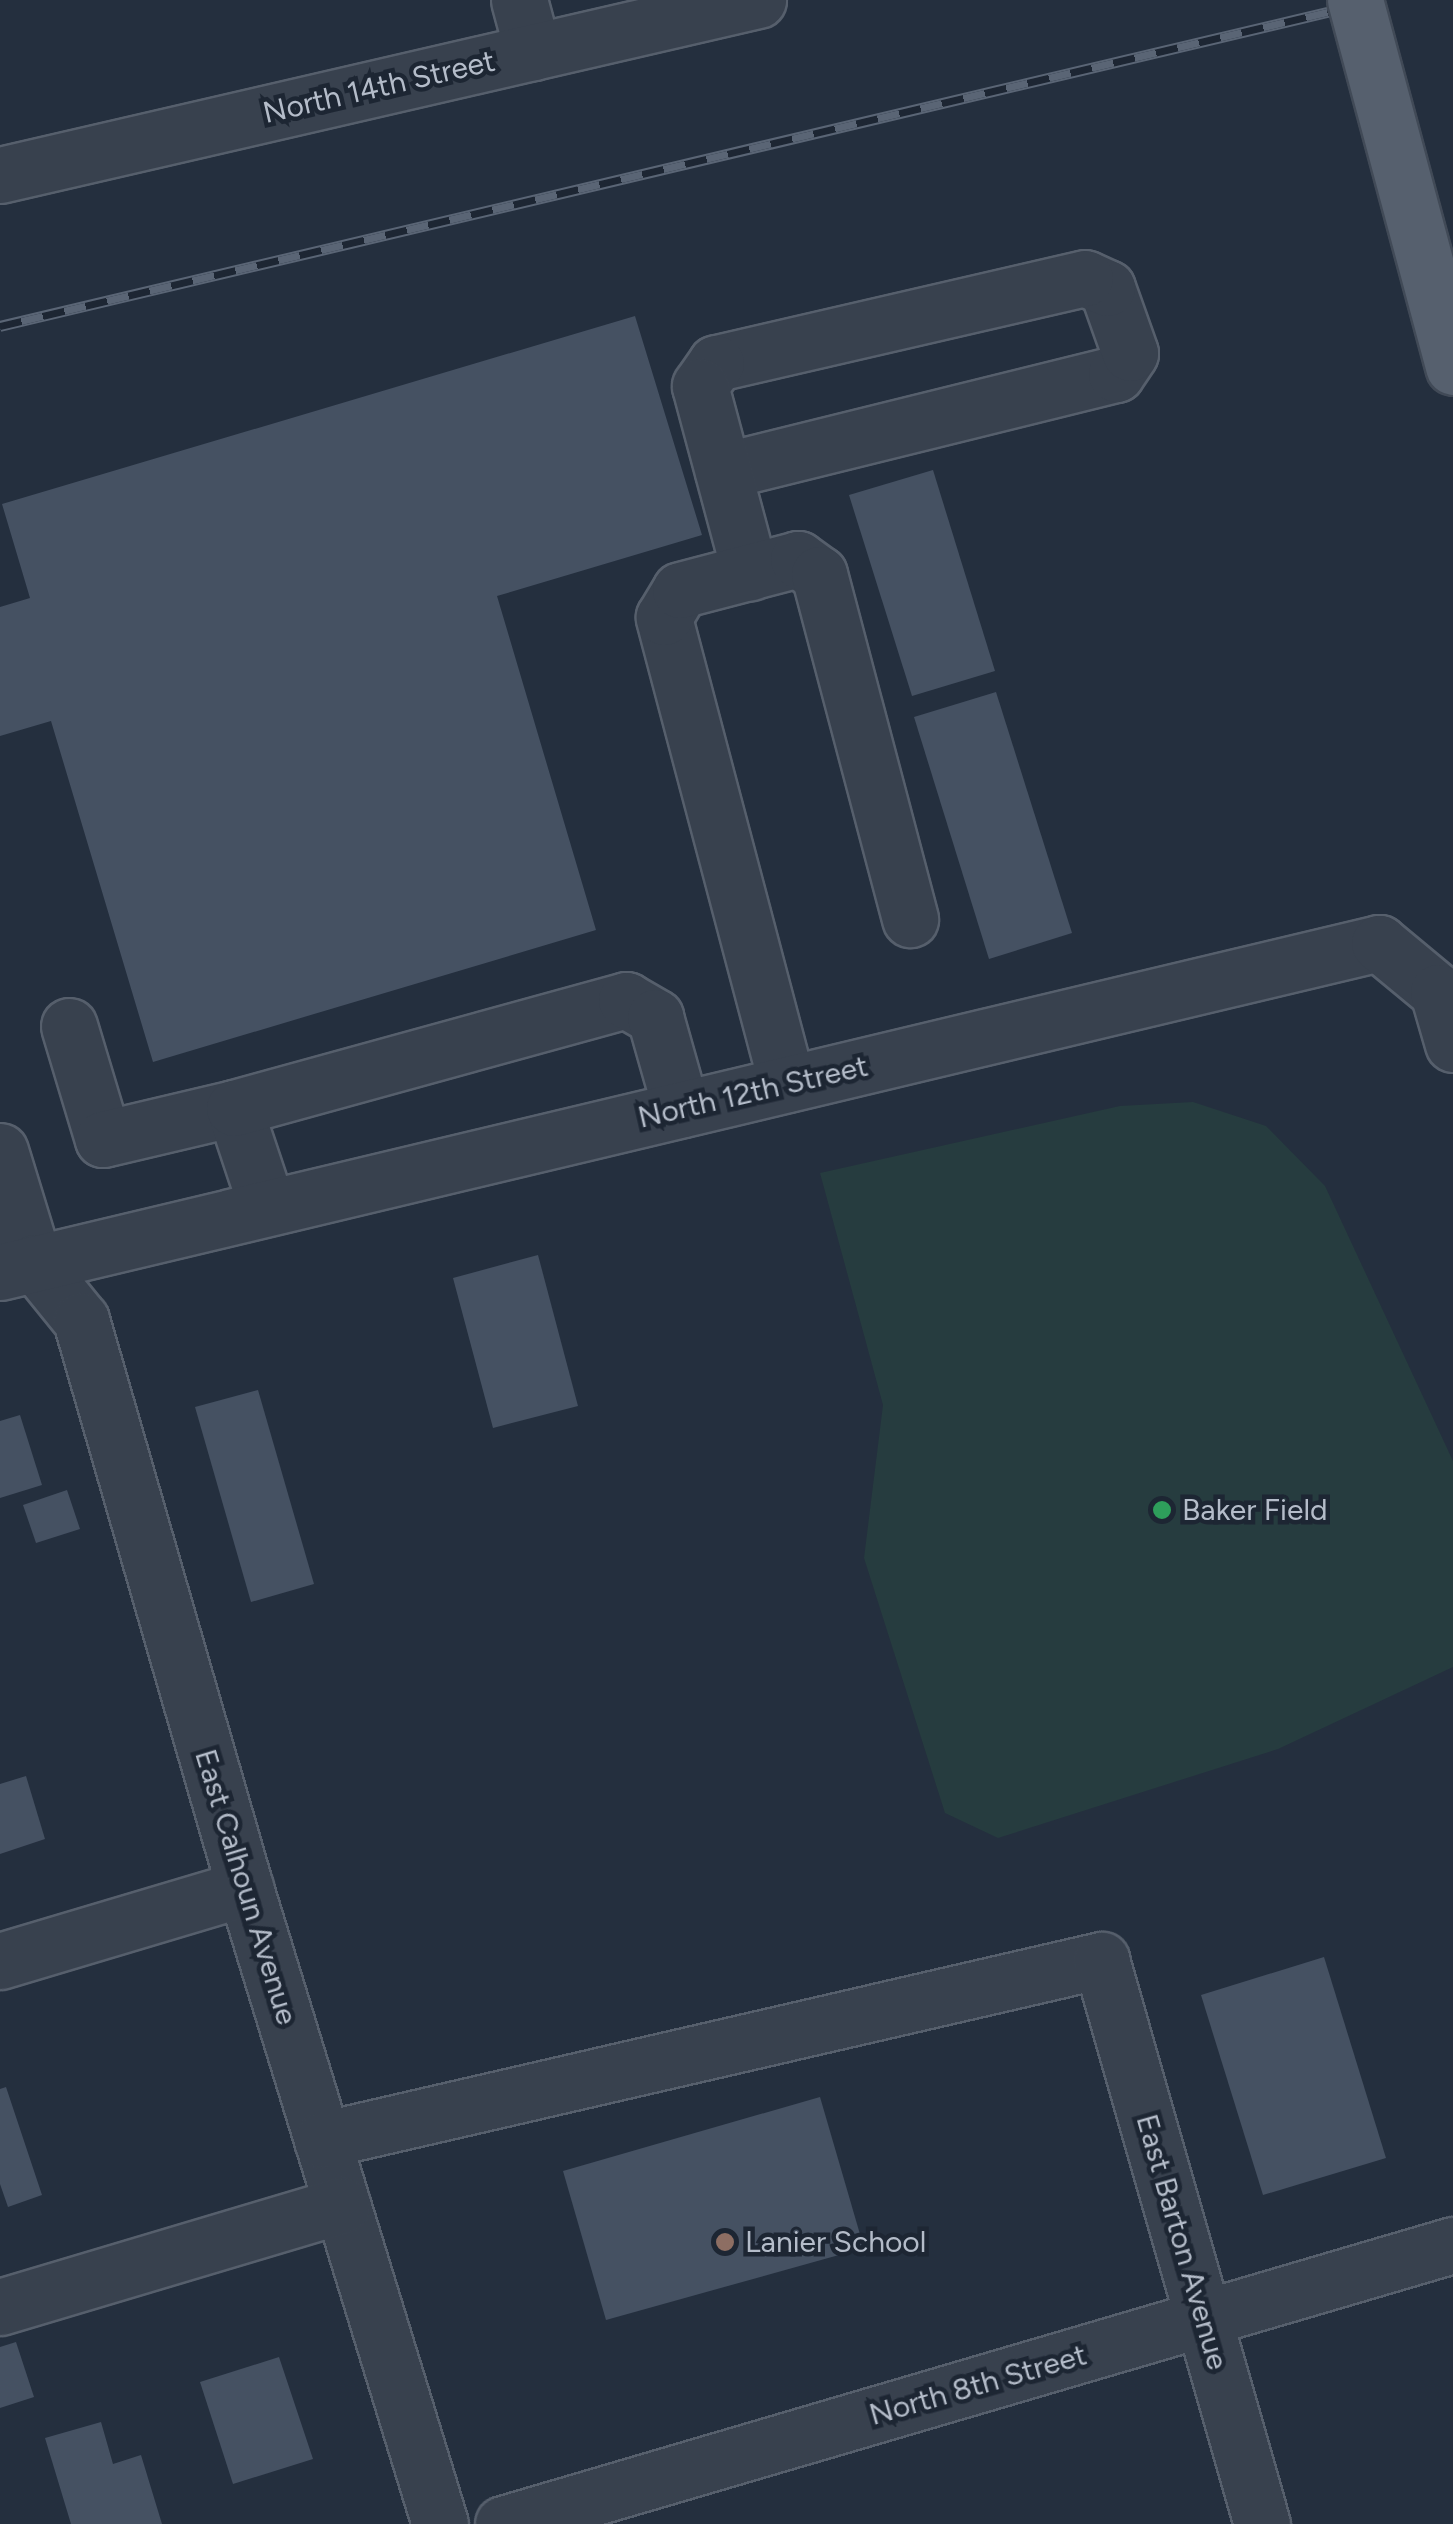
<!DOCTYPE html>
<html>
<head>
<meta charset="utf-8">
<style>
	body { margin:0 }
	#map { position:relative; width:1453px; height:2524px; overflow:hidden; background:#242f3e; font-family:Figtree,sans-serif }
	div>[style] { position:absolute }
	.green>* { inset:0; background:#263c3f }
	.building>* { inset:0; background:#455162 }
	.roads { filter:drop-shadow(2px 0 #565f6c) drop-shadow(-2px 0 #565f6c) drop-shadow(0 2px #565f6c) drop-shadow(0 -2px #565f6c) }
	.minor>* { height:55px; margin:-27.5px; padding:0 27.5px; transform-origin:27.5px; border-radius:27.5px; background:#38414e }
	.rail>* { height:11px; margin-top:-5.5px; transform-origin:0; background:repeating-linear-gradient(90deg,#1d2633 0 22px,#5a6575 0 44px); box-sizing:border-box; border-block:2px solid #5a6575 }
	.bridges { filter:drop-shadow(2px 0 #414a57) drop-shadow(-2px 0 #414a57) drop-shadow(0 2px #414a57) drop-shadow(0 -2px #414a57) }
	.major-bridge>* { height:55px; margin:-27.5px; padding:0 27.5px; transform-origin:27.5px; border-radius:27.5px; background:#56606e }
	.dots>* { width:28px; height:28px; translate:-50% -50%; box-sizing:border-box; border:5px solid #1d2633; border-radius:50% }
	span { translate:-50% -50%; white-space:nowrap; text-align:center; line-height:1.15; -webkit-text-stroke:9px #1d2633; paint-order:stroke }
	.street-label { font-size:30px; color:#b4bcc9 }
	.poi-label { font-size:30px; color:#b4bcc9 }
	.left { translate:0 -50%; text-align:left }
</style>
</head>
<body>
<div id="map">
	<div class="green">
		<div style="clip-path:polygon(1193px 1102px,1266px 1126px,1325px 1186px,1453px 1461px,1453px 1667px,1278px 1749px,998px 1838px,945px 1813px,864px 1558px,883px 1405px,820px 1173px,1120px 1106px)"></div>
	</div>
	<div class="building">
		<div style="clip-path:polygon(635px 316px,702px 535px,497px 596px,596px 930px,153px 1062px,51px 721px,0 736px,0 607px,30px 598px,2px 504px)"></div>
		<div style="clip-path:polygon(933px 470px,995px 671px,912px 696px,849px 495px)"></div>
		<div style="clip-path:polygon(996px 692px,1072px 933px,989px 959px,914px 717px)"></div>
		<div style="clip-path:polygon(538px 1255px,578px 1406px,493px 1428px,453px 1278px)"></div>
		<div style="clip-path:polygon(258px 1390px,314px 1584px,251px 1602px,195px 1407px)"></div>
		<div style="clip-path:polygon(20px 1415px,42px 1485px,0 1498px,0 1421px)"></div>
		<div style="clip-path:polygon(67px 1490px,80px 1529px,36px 1543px,23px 1505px)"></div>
		<div style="clip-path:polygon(26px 1776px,45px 1839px,0 1854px,0 1784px)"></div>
		<div style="clip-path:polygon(1324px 1957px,1386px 2158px,1263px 2195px,1201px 1995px)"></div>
		<div style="clip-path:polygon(6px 2087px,42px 2195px,8px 2207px,0 2184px,0 2089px)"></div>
		<div style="clip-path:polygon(820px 2097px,864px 2248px,606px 2320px,563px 2171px)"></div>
		<div style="clip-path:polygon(16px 2342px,34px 2397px,0 2408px,0 2347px)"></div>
		<div style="clip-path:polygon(279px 2357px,313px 2459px,233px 2484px,200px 2382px)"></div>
		<div style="clip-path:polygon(101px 2422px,113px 2464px,141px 2455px,162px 2524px,71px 2524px,45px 2438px)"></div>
	</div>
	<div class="roads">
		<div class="minor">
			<div style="left:519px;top:0;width:54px;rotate:74.9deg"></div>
			<div style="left:0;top:175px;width:778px;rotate:-13deg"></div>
			<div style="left:723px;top:471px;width:405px;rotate:-13.9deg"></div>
			<div style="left:1116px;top:374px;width:25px;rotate:-56deg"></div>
			<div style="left:1130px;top:353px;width:69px;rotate:-109.5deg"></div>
			<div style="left:1107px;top:288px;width:24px;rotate:-156deg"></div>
			<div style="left:1085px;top:278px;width:379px;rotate:167deg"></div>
			<div style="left:716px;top:363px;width:28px;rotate:125deg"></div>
			<div style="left:700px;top:386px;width:193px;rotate:75deg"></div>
			<div style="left:69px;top:1026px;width:118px;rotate:73.3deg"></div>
			<div style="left:103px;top:1139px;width:135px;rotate:-13.3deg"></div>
			<div style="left:787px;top:1084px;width:483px;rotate:-104.8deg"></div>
			<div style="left:664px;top:617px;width:31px;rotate:-59deg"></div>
			<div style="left:680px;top:590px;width:122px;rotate:-14.7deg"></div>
			<div style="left:798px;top:559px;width:26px;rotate:36deg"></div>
			<div style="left:819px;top:574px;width:357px;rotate:75.2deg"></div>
			<div style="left:0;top:1151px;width:116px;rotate:73deg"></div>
			<div style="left:34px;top:1262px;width:75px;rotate:51deg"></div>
			<div style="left:81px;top:1320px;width:591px;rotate:73.89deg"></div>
			<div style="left:245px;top:1888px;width:665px;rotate:72.95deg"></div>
			<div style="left:267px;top:1207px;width:104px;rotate:-108.4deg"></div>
			<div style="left:234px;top:1108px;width:407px;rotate:-15.4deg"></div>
			<div style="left:626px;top:1000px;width:34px;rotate:30deg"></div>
			<div style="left:655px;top:1017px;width:96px;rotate:74.2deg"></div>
			<div style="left:0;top:1272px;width:1418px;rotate:-13.42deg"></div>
			<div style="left:1379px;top:943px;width:77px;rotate:39.7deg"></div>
			<div style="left:1438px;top:992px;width:54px;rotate:73.9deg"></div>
			<div style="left:0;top:1961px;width:256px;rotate:-16.6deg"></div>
			<div style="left:322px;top:2140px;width:800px;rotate:-13.01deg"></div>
			<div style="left:1101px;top:1960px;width:587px;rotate:74.07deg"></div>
			<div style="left:0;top:2307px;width:357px;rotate:-16.6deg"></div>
			<div style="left:503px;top:2524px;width:990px;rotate:-16.37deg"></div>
		</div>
	</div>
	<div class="rail">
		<div style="left:0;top:326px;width:1416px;rotate:-13.31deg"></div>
	</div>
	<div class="bridges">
		<div class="major-bridge">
			<div style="left:1355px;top:0;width:380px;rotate:75deg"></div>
		</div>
	</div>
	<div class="dots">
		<div style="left:1162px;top:1510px;background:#2e9e5b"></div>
		<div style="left:725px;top:2242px;background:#8d6e63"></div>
	</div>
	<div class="street-label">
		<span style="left:379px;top:87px;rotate:-13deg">North 14th Street</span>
		<span style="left:753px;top:1092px;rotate:-13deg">North 12th Street</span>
		<span style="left:246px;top:1887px;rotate:73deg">East Calhoun Avenue</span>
		<span style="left:1182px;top:2242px;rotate:74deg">East Barton Avenue</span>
		<span style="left:978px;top:2385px;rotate:-16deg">North 8th Street</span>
	</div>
	<div class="poi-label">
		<span class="left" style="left:1182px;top:1510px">Baker Field</span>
		<span class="left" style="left:745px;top:2242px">Lanier School</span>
	</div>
</div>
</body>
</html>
